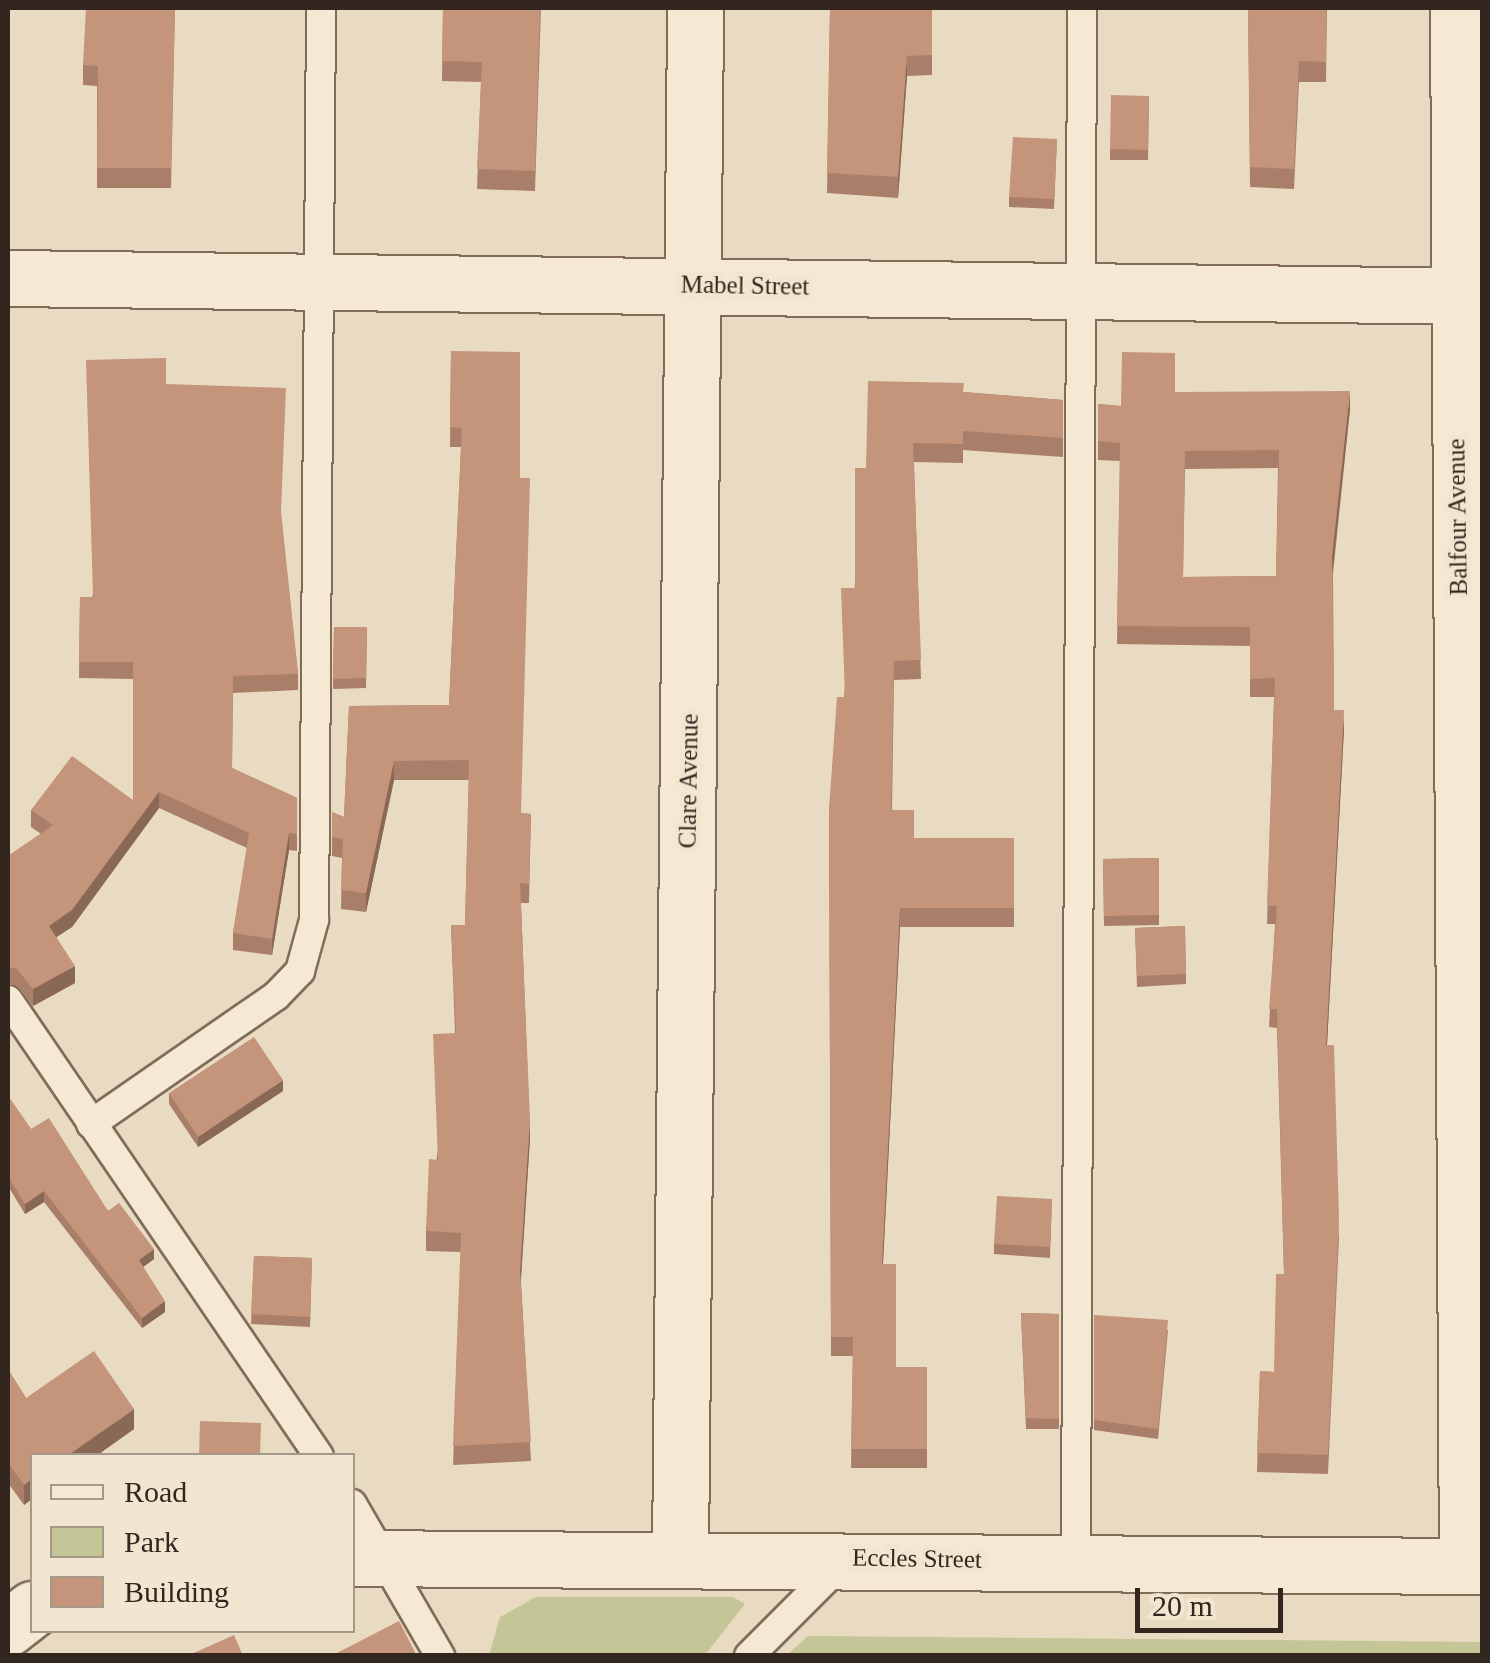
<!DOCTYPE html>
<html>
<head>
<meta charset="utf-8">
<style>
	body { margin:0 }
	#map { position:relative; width:1490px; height:1663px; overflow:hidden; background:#e9dbc2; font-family:Georgia,serif }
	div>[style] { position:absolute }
	.green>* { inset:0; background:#c4c697 }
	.roads { filter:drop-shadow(2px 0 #816c5b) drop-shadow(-2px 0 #816c5b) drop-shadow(0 2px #816c5b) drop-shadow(0 -2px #816c5b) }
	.service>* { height:28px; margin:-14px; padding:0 14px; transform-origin:14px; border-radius:14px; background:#f5e9d4 }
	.minor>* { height:55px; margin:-27.5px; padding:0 27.5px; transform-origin:27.5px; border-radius:27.5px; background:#f5e9d4 }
	.wall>* { inset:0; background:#a97f6a }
	.shaded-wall>* { inset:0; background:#896856 }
	.building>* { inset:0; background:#c4947b }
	span { translate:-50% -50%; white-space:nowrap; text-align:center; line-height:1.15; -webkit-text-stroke:10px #f2e6d0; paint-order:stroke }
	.street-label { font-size:25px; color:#32261e }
	.frame { position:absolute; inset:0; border:10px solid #32261e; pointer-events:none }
	.legend { position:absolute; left:30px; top:1453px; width:325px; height:180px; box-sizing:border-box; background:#f2e6d0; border:2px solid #a59989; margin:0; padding:12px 18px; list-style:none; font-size:30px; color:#32261e }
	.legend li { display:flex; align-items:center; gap:20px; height:50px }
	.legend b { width:50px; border:2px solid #a59989 }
	.scale { position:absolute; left:1135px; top:1588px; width:148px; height:45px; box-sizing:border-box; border:5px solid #32261e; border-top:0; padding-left:12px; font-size:30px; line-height:35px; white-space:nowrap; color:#32261e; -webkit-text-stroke:8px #f2e6d0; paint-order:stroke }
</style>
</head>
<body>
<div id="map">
	<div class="green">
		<div style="clip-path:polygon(536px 1597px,733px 1597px,745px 1604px,705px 1655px,489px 1655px,500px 1617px)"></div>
		<div style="clip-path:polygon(808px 1636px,1482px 1642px,1482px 1655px,787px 1655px)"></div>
	</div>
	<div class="roads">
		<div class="service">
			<div style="left:8px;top:1000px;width:552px;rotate:55.71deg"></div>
			<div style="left:91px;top:1124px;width:225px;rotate:-34.7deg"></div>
			<div style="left:276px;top:996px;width:35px;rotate:-46deg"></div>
			<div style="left:300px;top:971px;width:53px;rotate:-74.6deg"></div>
			<div style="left:314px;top:920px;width:912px;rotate:-89.56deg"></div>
			<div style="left:352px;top:1504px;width:176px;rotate:59.9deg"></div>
			<div style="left:1076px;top:1562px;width:1554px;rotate:-89.78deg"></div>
			<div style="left:749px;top:1656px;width:129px;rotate:-45deg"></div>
		</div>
		<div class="minor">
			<div style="left:1458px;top:8px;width:1558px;rotate:89.67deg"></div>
			<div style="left:8px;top:278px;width:1474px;rotate:0.7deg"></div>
			<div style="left:680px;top:1555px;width:1547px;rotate:-89.44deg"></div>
			<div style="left:352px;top:1558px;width:1130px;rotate:0.41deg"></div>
			<div style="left:8px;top:1628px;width:31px;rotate:-38deg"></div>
		</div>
	</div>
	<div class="wall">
		<div style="clip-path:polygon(175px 8px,171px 188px,97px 188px,97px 86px,83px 85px,83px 65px)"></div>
		<div style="clip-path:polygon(443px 8px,541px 8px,535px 191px,477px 189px,481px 82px,442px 81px)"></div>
		<div style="clip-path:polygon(830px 8px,932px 8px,932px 75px,907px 76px,898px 198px,827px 193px)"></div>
		<div style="clip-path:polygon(1248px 8px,1327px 8px,1326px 82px,1299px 82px,1294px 189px,1250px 187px)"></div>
		<div style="clip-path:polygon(1149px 96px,1148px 160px,1110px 160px,1110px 149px)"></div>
		<div style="clip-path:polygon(1057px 139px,1054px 209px,1009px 207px,1009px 197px)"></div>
		<div style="clip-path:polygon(451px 351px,520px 478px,521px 813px,531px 814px,529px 903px,521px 903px,530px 1138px,521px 1281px,531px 1461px,453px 1465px,461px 1252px,426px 1251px,426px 1231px,455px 1033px,451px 925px,465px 925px,469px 780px,394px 780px,366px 912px,341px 909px,342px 858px,332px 856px,332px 812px,344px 817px,349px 706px,449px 705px,461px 447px,450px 447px)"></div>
		<div style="clip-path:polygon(166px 384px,281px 516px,298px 674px,298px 690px,233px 693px,232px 768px,297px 798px,297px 851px,289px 850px,272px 955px,233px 950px,233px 933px,247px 848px,159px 808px,72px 927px,56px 937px,75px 983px,33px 1006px,16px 985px,8px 985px,8px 856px,41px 834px,31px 827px,31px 810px,133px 800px,133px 679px,79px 678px,80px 597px,92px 597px)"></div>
		<div style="clip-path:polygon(963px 392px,1063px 400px,1063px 457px,963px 450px,963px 463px,914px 462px,921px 679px,894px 680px,892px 810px,914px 838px,1014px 838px,1014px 927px,900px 927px,883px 1264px,896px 1367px,927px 1367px,927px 1468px,851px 1468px,853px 1356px,831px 1356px,829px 809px,844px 697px,866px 468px)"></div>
		<div style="clip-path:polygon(evenodd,1175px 392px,1350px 409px,1333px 574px,1334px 710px,1344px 729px,1327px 1045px,1339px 1238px,1328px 1474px,1257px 1472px,1260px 1371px,1274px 1372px,1284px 1274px,1277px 1028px,1269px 1027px,1275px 924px,1267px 924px,1274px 697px,1250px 697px,1250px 646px,1117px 644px,1120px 461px,1098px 460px,1098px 404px,1121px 406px,1175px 392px,1278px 468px,1276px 576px,1183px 577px,1185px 469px,1278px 468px)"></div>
		<div style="clip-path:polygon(334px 627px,367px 627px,366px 688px,333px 689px)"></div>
		<div style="clip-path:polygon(1159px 858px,1159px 925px,1104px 926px,1103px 859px)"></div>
		<div style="clip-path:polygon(1185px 926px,1186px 984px,1137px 987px,1135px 928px)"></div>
		<div style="clip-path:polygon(283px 1091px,198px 1147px,169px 1104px,169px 1093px)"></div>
		<div style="clip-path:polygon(8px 1096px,31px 1129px,154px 1259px,143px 1267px,165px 1312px,142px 1328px,44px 1202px,25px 1214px,8px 1186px)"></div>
		<div style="clip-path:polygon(1052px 1199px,1050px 1258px,994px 1254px,994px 1244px)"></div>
		<div style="clip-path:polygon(254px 1256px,312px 1258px,310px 1327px,251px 1324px)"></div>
		<div style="clip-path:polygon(1021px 1313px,1059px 1314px,1059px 1429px,1026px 1429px)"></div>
		<div style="clip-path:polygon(1094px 1315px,1168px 1330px,1158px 1439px,1094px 1430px)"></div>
		<div style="clip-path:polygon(8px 1369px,26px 1398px,134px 1429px,96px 1456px,32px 1456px,32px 1499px,24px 1505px,8px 1483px)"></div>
	</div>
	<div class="shaded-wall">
		<div style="clip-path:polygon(907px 56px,907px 76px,898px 198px,898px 177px)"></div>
		<div style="clip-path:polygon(1350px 391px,1350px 409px,1332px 575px,1332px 556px)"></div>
		<div style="clip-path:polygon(1344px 710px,1344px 729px,1326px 1063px,1326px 1045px)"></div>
		<div style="clip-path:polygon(394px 761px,394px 780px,366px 912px,366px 893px)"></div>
		<div style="clip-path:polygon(159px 792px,159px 808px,72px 927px,49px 942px,49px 926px)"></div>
		<div style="clip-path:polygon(289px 833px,289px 850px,272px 955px,272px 939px)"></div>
		<div style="clip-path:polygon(900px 908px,900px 927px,882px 1283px,882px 1264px)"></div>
		<div style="clip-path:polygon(75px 966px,75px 983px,33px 1006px,33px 989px)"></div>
		<div style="clip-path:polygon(283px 1080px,283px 1091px,198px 1147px,198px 1137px)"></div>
		<div style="clip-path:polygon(530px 1119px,530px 1138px,520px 1290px,520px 1271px)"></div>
		<div style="clip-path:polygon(44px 1191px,44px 1202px,25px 1214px,25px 1204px)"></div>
		<div style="clip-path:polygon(154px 1249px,154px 1259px,139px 1270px,139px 1260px)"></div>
		<div style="clip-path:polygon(165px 1301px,165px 1312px,142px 1328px,142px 1318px)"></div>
		<div style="clip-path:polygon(134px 1409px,134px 1429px,96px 1456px,67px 1456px)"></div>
		<div style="clip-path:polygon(32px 1479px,32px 1499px,24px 1505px,24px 1485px)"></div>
	</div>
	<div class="building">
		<div style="clip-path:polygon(86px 8px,175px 8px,171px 168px,97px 168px,98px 66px,83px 65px)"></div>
		<div style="clip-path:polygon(443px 8px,540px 8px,535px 171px,477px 169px,482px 62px,442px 61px)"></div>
		<div style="clip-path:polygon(830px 8px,932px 8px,932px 55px,907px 56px,898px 177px,827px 173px)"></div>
		<div style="clip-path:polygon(1248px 8px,1326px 8px,1326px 62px,1299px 61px,1294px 169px,1250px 167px)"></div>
		<div style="clip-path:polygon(1111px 95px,1149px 96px,1148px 150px,1110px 149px)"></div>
		<div style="clip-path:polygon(1013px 137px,1057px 139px,1054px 199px,1009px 197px)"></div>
		<div style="clip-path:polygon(451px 351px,520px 352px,520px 478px,530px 478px,521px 813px,531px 814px,529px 884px,520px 883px,530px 1119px,520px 1271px,531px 1442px,453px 1446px,461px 1233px,426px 1231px,429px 1159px,438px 1160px,433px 1034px,456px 1033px,451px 925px,465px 925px,469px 760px,394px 761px,366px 893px,341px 890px,343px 839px,332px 837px,332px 812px,344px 817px,349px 706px,449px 705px,462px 428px,450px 427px)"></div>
		<div style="clip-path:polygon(evenodd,1122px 352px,1175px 353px,1175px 392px,1350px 391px,1332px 556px,1334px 710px,1344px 710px,1326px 1045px,1334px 1045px,1339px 1220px,1328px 1455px,1257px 1453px,1260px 1371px,1274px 1372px,1276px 1274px,1284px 1274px,1277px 1009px,1269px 1009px,1277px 906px,1267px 906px,1275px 678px,1250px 679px,1250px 627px,1117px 626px,1120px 443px,1098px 441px,1098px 404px,1121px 406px,1122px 352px,1279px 450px,1276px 576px,1183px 577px,1185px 451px,1279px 450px)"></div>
		<div style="clip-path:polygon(166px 358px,166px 384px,286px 388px,281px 511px,298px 674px,233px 676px,232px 768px,297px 798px,297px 834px,289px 833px,272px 939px,233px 933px,249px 833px,159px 792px,72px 910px,49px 926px,75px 966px,33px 989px,16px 968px,8px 968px,8px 856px,53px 825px,31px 810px,72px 756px,133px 800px,133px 662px,79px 662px,80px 597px,93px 597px,86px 360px)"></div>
		<div style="clip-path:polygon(868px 381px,964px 383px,963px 392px,1063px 400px,1063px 438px,963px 431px,963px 444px,913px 443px,921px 660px,894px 661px,891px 810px,914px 810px,914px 838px,1014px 838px,1014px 908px,900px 908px,882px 1264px,896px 1264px,896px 1367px,927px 1367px,927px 1449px,851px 1449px,853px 1337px,831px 1337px,829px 809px,837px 697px,845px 697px,841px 588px,855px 588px,855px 468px,866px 468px)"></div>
		<div style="clip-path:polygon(334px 627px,367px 627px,366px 678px,333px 679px)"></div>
		<div style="clip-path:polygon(1159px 858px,1159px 915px,1104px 916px,1103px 859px)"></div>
		<div style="clip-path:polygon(1185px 926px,1186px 974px,1137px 976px,1135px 928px)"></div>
		<div style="clip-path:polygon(254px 1037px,283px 1080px,198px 1137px,169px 1093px)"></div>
		<div style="clip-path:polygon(8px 1096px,31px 1129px,49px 1118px,108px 1211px,119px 1203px,154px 1249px,139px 1260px,165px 1301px,142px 1318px,44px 1191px,25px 1204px,8px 1176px)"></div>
		<div style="clip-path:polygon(997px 1196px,1052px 1199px,1050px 1247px,994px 1244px)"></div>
		<div style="clip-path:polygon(254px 1256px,312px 1258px,310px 1317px,251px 1314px)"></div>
		<div style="clip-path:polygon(1021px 1313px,1059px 1314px,1059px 1419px,1026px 1418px)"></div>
		<div style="clip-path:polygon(1094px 1315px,1168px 1320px,1158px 1429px,1094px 1420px)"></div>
		<div style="clip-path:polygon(94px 1351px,134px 1409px,67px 1456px,32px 1456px,32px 1479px,24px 1485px,8px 1463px,8px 1369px,26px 1398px)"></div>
		<div style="clip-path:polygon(200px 1421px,261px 1423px,260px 1456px,199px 1456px)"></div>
		<div style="clip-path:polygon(399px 1621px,417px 1656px,339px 1656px,337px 1653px)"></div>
		<div style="clip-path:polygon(234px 1635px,243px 1656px,187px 1656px)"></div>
	</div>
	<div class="street-label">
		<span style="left:745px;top:286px;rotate:1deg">Mabel Street</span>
		<span style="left:1458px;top:517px;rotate:-91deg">Balfour Avenue</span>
		<span style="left:689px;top:781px;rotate:-89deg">Clare Avenue</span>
		<span style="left:917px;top:1559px;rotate:1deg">Eccles Street</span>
	</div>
	<div class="frame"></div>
	<ul class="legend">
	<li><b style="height:12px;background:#f5e9d4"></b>Road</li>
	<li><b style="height:28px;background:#c4c697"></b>Park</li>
	<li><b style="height:28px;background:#c4947b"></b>Building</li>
	</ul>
	<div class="scale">20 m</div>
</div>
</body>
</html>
